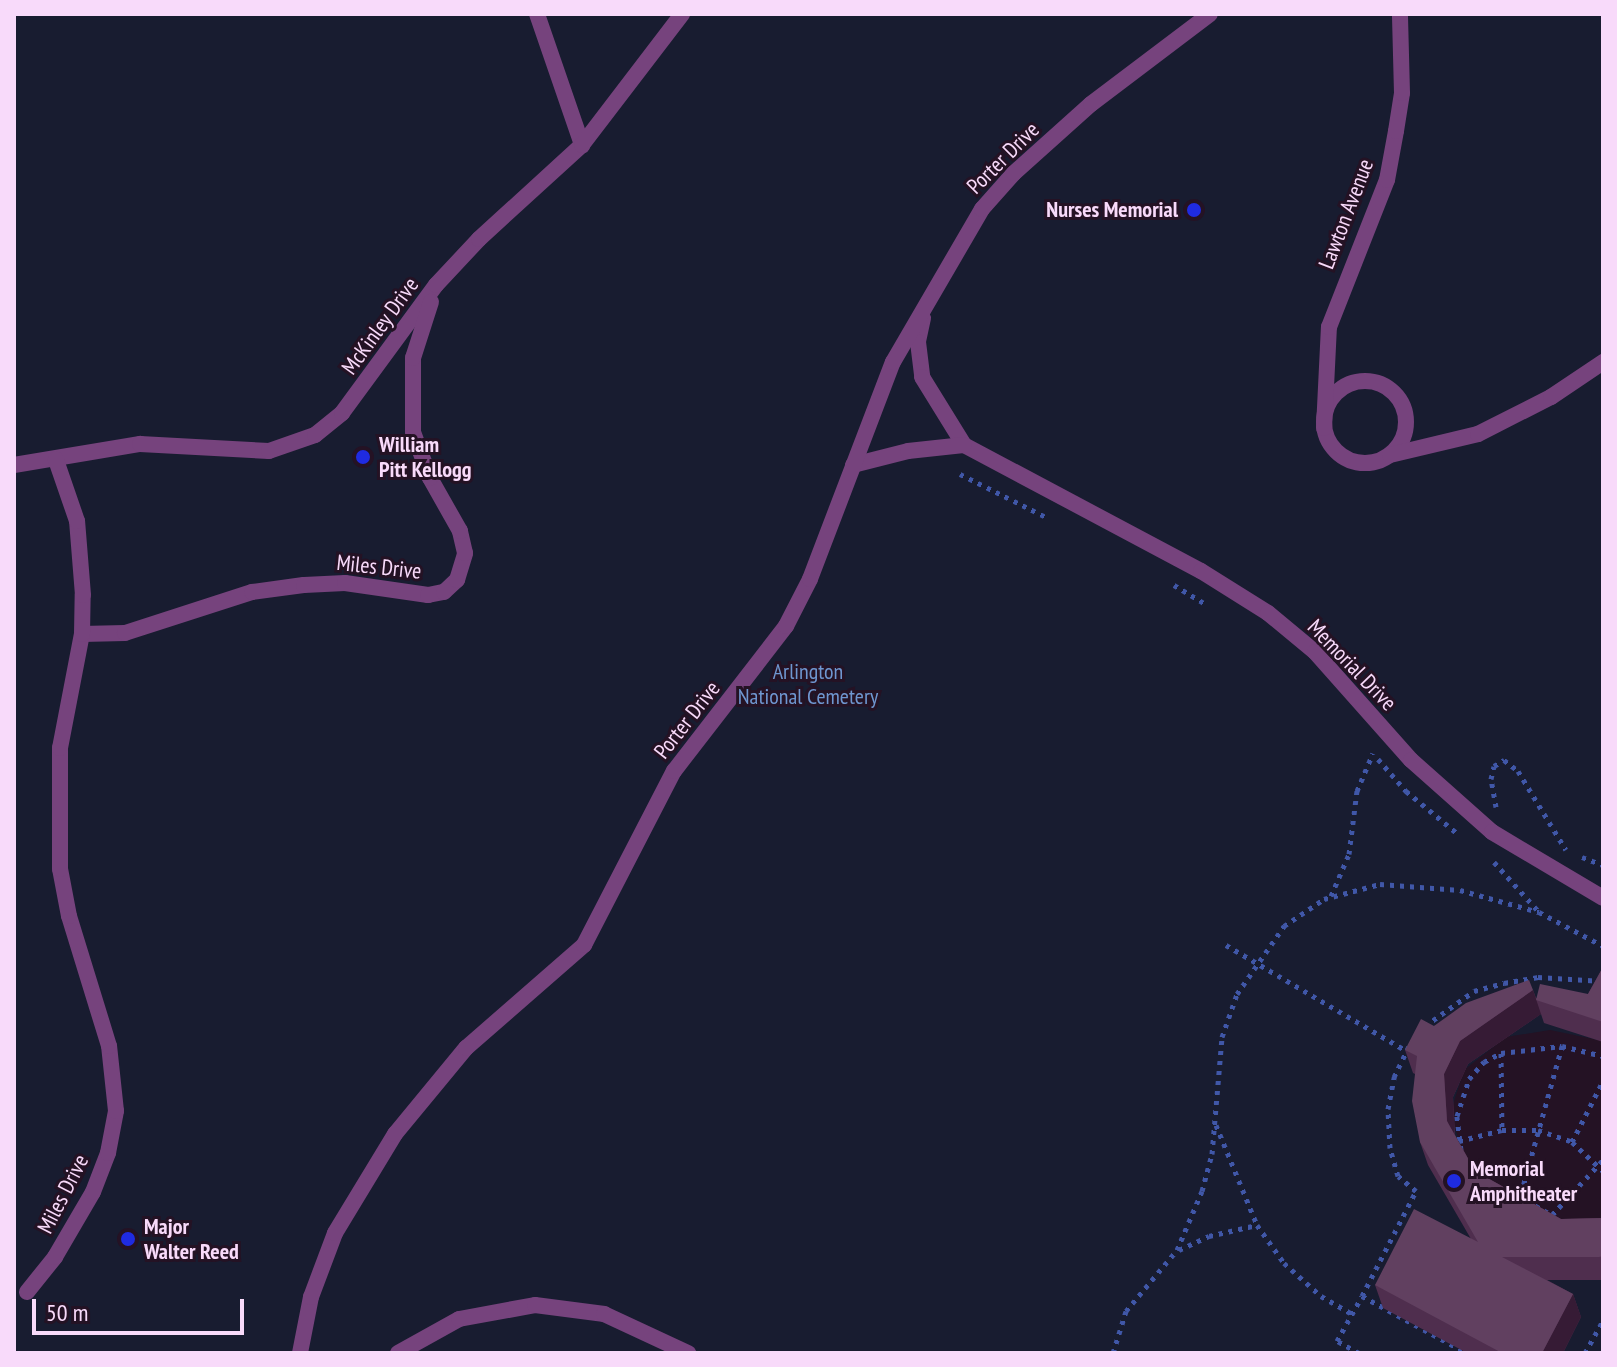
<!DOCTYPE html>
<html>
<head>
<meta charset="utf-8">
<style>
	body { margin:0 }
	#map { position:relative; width:1617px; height:1367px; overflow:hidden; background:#241224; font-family:"PT Sans Narrow",sans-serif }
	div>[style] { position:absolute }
	.green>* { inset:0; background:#181c30 }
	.path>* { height:5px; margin-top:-2.5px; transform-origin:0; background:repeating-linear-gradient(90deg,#4057a8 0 4px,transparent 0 10px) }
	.service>* { height:16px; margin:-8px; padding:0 8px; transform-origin:8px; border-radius:8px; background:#76437d }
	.service>.ring { margin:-8px; padding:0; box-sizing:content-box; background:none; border:16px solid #76437d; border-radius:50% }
	.wall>* { inset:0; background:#4f2e4e }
	.shaded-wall>* { inset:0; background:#361b35 }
	.building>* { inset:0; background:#614060 }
	.dots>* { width:22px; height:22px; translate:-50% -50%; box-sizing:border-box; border:4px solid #241224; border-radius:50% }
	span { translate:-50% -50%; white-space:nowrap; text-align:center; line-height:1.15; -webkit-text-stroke:6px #241224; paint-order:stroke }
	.street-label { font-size:22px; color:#f8dafa }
	.poi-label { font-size:22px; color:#f8dafa; font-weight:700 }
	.right { translate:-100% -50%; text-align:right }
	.left { translate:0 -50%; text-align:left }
	.park-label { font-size:22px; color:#6f97d1 }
	.frame { position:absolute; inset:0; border:16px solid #f8dafa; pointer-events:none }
	.scale { position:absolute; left:32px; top:1299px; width:212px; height:36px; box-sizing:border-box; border:4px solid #f8dafa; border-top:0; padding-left:10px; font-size:24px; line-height:28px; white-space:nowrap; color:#f8dafa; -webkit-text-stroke:6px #241224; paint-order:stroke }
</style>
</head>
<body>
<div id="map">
	<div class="green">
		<div style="clip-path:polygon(14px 14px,1603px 14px,1603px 1041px,1550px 1030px,1506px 1037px,1464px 1070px,1450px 1114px,1472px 1178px,1603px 1244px,1603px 1353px,14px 1353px)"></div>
	</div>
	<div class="path">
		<div style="left:960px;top:474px;width:98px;rotate:26.6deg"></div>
		<div style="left:1174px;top:585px;width:37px;rotate:31deg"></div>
		<div style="left:1378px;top:759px;width:43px;rotate:48.8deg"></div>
		<div style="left:1406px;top:791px;width:67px;rotate:39.6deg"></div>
		<div style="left:1496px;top:807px;width:28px;rotate:-100deg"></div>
		<div style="left:1491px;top:779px;width:13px;rotate:-77deg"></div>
		<div style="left:1494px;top:766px;width:12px;rotate:-31deg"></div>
		<div style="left:1504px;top:760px;width:18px;rotate:38deg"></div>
		<div style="left:1518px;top:771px;width:92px;rotate:58.7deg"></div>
		<div style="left:1582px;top:857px;width:22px;rotate:21deg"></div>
		<div style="left:1494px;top:862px;width:67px;rotate:48deg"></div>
		<div style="left:1539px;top:912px;width:72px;rotate:28deg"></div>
		<div style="left:1331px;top:896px;width:46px;rotate:-66.8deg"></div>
		<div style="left:1349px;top:854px;width:64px;rotate:-82.8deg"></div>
		<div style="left:1357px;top:791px;width:41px;rotate:-67.2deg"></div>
		<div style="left:1226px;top:945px;width:208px;rotate:30.4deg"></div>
		<div style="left:1425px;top:1026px;width:60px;rotate:-35.5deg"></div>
		<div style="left:1474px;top:991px;width:31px;rotate:-15deg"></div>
		<div style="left:1504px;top:983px;width:35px;rotate:-10deg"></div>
		<div style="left:1538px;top:977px;width:65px;rotate:3.5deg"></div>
		<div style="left:1501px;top:1053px;width:77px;rotate:89.3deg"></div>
		<div style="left:1216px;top:1125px;width:108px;rotate:67.7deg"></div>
		<div style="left:1257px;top:1225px;width:47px;rotate:54.6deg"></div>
		<div style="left:1284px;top:1263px;width:50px;rotate:41.7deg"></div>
		<div style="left:1321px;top:1296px;width:36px;rotate:30deg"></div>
		<div style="left:1459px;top:1141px;width:44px;rotate:-14.3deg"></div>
		<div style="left:1502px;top:1130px;width:36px"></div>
		<div style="left:1538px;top:1130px;width:36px;rotate:19deg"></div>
		<div style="left:1572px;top:1142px;width:42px;rotate:43.1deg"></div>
		<div style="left:1572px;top:1142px;width:68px;rotate:-63.1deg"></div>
		<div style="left:1461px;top:1150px;width:34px;rotate:-97deg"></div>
		<div style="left:1457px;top:1116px;width:39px;rotate:-72deg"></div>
		<div style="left:1469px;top:1079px;width:23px;rotate:-49deg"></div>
		<div style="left:1484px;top:1062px;width:19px;rotate:-28deg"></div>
		<div style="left:1501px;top:1053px;width:61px;rotate:-6.5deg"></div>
		<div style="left:1562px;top:1046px;width:42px;rotate:13.7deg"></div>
		<div style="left:1509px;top:1191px;width:49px;rotate:29.2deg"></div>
		<div style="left:1521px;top:1194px;width:154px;rotate:-74.5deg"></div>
		<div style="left:1552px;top:1215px;width:75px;rotate:-47.2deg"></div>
		<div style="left:1179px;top:1250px;width:33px;rotate:-25deg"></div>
		<div style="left:1209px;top:1236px;width:49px;rotate:-12.9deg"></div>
		<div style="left:1362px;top:1296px;width:118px;rotate:-62.8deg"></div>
		<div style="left:1416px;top:1191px;width:23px;rotate:-140deg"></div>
		<div style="left:1398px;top:1176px;width:29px;rotate:-106deg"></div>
		<div style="left:1390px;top:1148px;width:39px;rotate:-93deg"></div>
		<div style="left:1388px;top:1109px;width:33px;rotate:-79deg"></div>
		<div style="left:1394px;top:1077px;width:34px;rotate:-64deg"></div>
		<div style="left:1113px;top:1353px;width:44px;rotate:-72.8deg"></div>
		<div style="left:1126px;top:1311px;width:80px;rotate:-50.1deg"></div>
		<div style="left:1177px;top:1250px;width:64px;rotate:-67deg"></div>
		<div style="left:1202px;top:1191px;width:38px;rotate:-75deg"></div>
		<div style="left:1212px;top:1154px;width:117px;rotate:-85.1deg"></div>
		<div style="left:1222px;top:1037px;width:46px;rotate:-70.8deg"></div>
		<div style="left:1237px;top:994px;width:83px;rotate:-55.3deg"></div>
		<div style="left:1284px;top:926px;width:48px;rotate:-34deg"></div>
		<div style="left:1324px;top:899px;width:58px;rotate:-15deg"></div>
		<div style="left:1380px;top:884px;width:80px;rotate:4.3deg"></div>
		<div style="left:1460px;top:890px;width:82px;rotate:15.6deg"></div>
		<div style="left:1359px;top:1353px;width:25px;rotate:-151deg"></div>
		<div style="left:1337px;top:1341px;width:51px;rotate:-60.9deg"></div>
		<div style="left:1362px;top:1296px;width:119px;rotate:28.5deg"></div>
		<div style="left:1585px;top:1353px;width:37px;rotate:-61deg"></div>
	</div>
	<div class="service">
		<div style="left:537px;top:14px;width:139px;rotate:71deg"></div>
		<div style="left:923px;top:318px;width:25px;rotate:102deg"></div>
		<div style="left:918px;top:342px;width:35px;rotate:83deg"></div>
		<div style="left:922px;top:377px;width:80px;rotate:58.3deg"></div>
		<div style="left:964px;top:445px;width:268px;rotate:28deg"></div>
		<div style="left:1201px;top:571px;width:79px;rotate:32.1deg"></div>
		<div style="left:1268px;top:613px;width:61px;rotate:39.7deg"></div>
		<div style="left:1315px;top:652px;width:144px;rotate:48.4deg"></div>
		<div style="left:1411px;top:760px;width:108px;rotate:41.6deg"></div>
		<div style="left:1492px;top:832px;width:129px;rotate:30.7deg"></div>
		<div class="ring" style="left:1324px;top:381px;width:66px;height:66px"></div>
		<div style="left:1324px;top:428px;width:101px;rotate:-87.2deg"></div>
		<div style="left:1329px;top:327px;width:158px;rotate:-68.5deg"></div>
		<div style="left:1387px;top:180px;width:50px;rotate:-79.6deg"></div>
		<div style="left:1396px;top:131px;width:38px;rotate:-81deg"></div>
		<div style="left:1402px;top:93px;width:79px;rotate:-91.5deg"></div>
		<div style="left:1390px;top:455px;width:90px;rotate:-13.4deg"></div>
		<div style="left:1478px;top:434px;width:82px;rotate:-26.9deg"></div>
		<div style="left:1551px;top:397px;width:63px;rotate:-33.9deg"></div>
		<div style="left:14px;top:465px;width:128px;rotate:-9.5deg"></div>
		<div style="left:140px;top:444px;width:129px;rotate:3.1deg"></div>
		<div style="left:269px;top:451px;width:49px;rotate:-19.2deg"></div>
		<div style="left:315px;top:435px;width:35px;rotate:-39deg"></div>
		<div style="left:342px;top:413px;width:159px;rotate:-53.7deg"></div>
		<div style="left:436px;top:285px;width:63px;rotate:-46.9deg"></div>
		<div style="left:479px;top:239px;width:139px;rotate:-42.4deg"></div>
		<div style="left:582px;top:145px;width:165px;rotate:-52.6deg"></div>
		<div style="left:853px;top:465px;width:57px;rotate:-14.3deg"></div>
		<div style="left:908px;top:451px;width:56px;rotate:-6.1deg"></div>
		<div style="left:82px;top:634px;width:43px;rotate:-1.3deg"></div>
		<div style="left:125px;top:633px;width:133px;rotate:-17.9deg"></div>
		<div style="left:252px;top:592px;width:52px;rotate:-7.7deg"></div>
		<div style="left:304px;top:585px;width:41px;rotate:-2.8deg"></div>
		<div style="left:345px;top:583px;width:84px;rotate:8.2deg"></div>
		<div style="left:428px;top:595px;width:16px;rotate:-11deg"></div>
		<div style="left:444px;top:592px;width:18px;rotate:-43deg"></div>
		<div style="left:457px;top:580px;width:28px;rotate:-73deg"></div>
		<div style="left:465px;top:553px;width:23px;rotate:-103deg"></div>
		<div style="left:460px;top:531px;width:61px;rotate:-119.5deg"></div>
		<div style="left:430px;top:478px;width:49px;rotate:-110.3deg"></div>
		<div style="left:413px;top:432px;width:74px;rotate:-90deg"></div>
		<div style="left:413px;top:358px;width:59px;rotate:-72.2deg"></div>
		<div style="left:27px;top:1292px;width:45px;rotate:-51.3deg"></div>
		<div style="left:55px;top:1257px;width:75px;rotate:-59.7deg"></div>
		<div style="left:93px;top:1192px;width:42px;rotate:-69deg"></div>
		<div style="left:108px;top:1153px;width:43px;rotate:-79.2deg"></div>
		<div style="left:116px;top:1111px;width:65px;rotate:-96.1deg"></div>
		<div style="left:109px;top:1046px;width:136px;rotate:-107.1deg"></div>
		<div style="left:69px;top:916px;width:48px;rotate:-100.8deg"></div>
		<div style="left:60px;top:869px;width:121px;rotate:-90deg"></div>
		<div style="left:60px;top:748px;width:116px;rotate:-79.1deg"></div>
		<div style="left:82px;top:634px;width:39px;rotate:-89deg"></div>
		<div style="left:83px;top:595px;width:74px;rotate:-94.6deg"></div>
		<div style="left:77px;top:521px;width:65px;rotate:-109deg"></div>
		<div style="left:300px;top:1353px;width:57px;rotate:-78.9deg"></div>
		<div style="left:311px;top:1297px;width:68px;rotate:-69.4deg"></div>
		<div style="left:335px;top:1233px;width:116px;rotate:-58.8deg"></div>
		<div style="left:395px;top:1134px;width:112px;rotate:-50.5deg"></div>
		<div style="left:466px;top:1048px;width:157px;rotate:-41.1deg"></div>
		<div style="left:584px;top:945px;width:196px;rotate:-62.7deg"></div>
		<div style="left:674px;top:771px;width:183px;rotate:-52.3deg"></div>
		<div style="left:786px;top:626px;width:53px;rotate:-62.9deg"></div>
		<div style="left:810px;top:579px;width:232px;rotate:-69.1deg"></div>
		<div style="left:893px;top:362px;width:177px;rotate:-59.8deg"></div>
		<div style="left:982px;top:209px;width:48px;rotate:-48.4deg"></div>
		<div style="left:1014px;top:173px;width:103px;rotate:-41.9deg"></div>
		<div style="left:1091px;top:104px;width:149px;rotate:-37.1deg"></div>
		<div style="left:398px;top:1353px;width:70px;rotate:-29.1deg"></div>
		<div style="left:459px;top:1319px;width:77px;rotate:-10.4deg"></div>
		<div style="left:535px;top:1305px;width:70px;rotate:7.4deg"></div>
		<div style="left:604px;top:1314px;width:93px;rotate:24.9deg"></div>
	</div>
	<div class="wall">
		<div style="clip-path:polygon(1603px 967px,1603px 1042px,1544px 1023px,1541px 1014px,1468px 1064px,1453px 1097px,1455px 1135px,1475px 1171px,1561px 1219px,1603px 1218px,1603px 1280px,1547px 1280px,1573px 1294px,1581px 1317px,1563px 1353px,1467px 1353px,1383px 1308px,1375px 1285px,1471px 1239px,1428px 1165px,1420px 1142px,1415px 1074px,1413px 1073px,1405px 1050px,1434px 1026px,1533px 990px,1536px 998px,1588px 994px)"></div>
	</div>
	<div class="shaded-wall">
		<div style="clip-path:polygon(1533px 990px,1541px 1014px,1468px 1064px,1453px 1097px,1455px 1145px,1447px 1121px,1444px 1074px,1460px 1041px)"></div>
		<div style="clip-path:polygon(1573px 1294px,1581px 1317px,1563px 1353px,1542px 1353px)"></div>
	</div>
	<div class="building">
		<div style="clip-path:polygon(1603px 967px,1603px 1022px,1536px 1000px,1540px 984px,1588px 994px)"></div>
		<div style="clip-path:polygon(1529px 980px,1533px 990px,1460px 1041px,1444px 1074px,1447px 1121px,1475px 1171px,1561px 1219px,1603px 1218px,1603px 1256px,1599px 1257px,1502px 1257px,1573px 1294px,1542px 1353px,1502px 1353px,1375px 1285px,1414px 1209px,1478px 1242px,1420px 1142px,1412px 1101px,1417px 1056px,1405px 1050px,1421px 1019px,1434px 1026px,1466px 1003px)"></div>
	</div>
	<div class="dots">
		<div style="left:1194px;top:210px;background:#1f2be1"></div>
		<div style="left:363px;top:457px;background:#1f2be1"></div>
		<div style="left:1454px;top:1181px;background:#1f2be1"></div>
		<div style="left:128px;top:1239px;background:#1f2be1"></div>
	</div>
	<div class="street-label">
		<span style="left:1003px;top:158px;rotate:-45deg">Porter Drive</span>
		<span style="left:1346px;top:214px;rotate:-69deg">Lawton Avenue</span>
		<span style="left:380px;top:326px;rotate:-54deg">McKinley Drive</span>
		<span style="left:379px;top:567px;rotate:6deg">Miles Drive</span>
		<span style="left:1352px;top:665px;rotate:46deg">Memorial Drive</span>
		<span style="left:687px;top:720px;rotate:-52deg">Porter Drive</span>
		<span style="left:63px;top:1194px;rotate:-63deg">Miles Drive</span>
	</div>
	<div class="poi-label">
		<span class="right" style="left:1178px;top:210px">Nurses Memorial</span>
		<span class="left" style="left:379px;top:457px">William<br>Pitt Kellogg</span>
		<span class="left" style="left:1470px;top:1181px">Memorial<br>Amphitheater</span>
		<span class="left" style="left:144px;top:1239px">Major<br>Walter Reed</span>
	</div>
	<div class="park-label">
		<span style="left:808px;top:684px">Arlington<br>National Cemetery</span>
	</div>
	<div class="frame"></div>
	<div class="scale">50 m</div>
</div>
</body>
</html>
